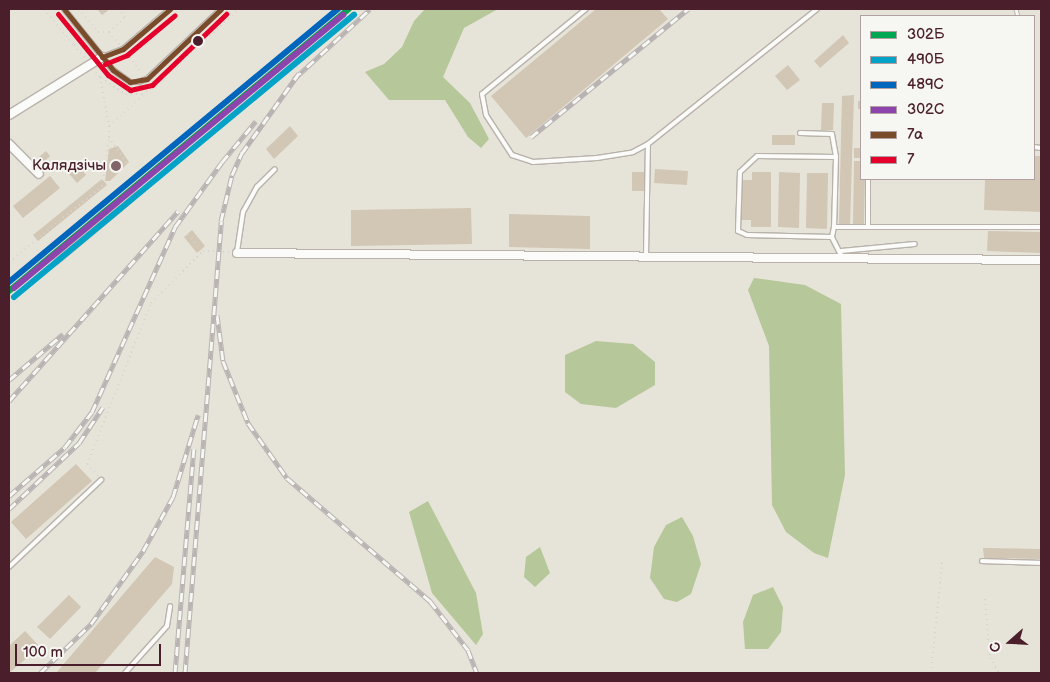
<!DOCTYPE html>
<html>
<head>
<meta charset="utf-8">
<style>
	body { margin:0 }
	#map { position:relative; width:1050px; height:682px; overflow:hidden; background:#e6e4d8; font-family:"Balsamiq Sans",sans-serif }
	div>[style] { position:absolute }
	.forest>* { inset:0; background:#b6c799 }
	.building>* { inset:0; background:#d2c6b5 }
	.path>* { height:2px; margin-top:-1px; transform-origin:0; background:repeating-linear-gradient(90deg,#d6d3d0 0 1px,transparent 0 5px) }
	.roads { filter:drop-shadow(1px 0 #b8b2ab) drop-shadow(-1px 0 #b8b2ab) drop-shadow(0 1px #b8b2ab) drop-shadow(0 -1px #b8b2ab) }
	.service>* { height:4px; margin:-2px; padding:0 2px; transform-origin:2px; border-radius:2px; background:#fbfbf9 }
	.minor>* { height:8px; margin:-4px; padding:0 4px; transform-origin:4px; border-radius:4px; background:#fbfbf9 }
	.rail>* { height:5px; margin-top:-2.5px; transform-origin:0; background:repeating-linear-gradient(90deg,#f6f6f2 0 9px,#b9b4b3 0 18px); box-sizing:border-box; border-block:1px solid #b9b4b3 }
	.bus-1>* { height:5px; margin:-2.5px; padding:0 2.5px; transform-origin:2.5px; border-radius:2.5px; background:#7a4b2a }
	.bus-2>* { height:5px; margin:-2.5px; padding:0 2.5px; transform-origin:2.5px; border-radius:2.5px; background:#e4002b }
	.rail-1>* { height:6px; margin:-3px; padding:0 3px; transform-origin:3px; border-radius:3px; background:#00a651 }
	.rail-2>* { height:6px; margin:-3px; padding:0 3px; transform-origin:3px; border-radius:3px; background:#04a2c6 }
	.rail-3>* { height:6px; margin:-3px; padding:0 3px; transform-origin:3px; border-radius:3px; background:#0065bd }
	.rail-4>* { height:6px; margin:-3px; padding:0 3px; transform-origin:3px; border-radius:3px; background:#8e44ad }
	.dots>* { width:14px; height:14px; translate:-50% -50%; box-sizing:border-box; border:2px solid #f6f6f2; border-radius:50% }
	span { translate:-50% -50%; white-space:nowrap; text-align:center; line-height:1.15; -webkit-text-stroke:4px #f6f6f2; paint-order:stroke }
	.poi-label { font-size:15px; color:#4a1f2b }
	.right { translate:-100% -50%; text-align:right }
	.frame { position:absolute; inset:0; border:10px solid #4a1f2b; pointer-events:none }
	.legend { position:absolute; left:860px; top:15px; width:175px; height:165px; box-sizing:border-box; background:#f6f6f2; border:1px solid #b1a0a2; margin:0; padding:6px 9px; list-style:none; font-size:15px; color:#4a1f2b }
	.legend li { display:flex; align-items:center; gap:10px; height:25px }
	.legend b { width:25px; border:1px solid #b1a0a2 }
	.north { position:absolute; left:985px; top:617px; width:50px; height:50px; -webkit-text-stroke:4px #f6f6f2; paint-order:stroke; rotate:251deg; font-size:14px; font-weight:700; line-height:20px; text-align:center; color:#4a1f2b }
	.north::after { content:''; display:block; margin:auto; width:18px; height:22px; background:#4a1f2b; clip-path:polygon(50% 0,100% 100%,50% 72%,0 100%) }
	.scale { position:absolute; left:15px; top:644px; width:146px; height:22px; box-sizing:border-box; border:2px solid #4a1f2b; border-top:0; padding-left:6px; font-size:15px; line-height:18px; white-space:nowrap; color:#4a1f2b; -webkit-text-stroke:4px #f6f6f2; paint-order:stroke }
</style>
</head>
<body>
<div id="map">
	<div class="forest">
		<div style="clip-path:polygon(425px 9px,498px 9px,464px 28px,443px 77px,470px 103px,489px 139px,481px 148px,468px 137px,445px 100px,389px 100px,365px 72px,384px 64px,402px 47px,414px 21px)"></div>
		<div style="clip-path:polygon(754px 278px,805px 285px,841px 304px,845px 475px,828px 558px,814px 553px,786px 532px,772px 505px,769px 346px,748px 290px)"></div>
		<div style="clip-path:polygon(596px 341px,633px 344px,655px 362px,655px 385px,616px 408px,581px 404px,565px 392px,565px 355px)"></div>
		<div style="clip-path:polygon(428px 501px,476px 593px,483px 634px,476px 645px,432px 593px,409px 512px)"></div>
		<div style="clip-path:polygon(682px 517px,693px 536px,701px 564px,691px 594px,677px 602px,664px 599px,650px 578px,654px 547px,666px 525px)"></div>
		<div style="clip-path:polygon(540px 547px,550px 573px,535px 587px,524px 577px,526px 557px)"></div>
		<div style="clip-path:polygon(773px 587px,783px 607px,781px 632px,768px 649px,745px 649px,743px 622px,753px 595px)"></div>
	</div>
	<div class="building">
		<div style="clip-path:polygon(97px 9px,110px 9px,102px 15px)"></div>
		<div style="clip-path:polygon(596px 9px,659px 9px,668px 19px,526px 138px,491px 96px)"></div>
		<div style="clip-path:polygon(843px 35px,849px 43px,820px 68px,814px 61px)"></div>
		<div style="clip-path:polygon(788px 65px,800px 80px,787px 90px,775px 76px)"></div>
		<div style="clip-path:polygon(854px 95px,850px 225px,839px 224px,842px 96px)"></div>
		<div style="clip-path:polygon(858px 101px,861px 101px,861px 109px,858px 109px)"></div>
		<div style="clip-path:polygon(822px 103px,834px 103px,833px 130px,821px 130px)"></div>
		<div style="clip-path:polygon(290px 126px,298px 136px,274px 159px,266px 149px)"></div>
		<div style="clip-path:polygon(772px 135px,795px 135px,795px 145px,772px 145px)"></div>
		<div style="clip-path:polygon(118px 146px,129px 162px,110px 181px,105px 181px,109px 149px)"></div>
		<div style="clip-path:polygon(854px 148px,861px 148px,861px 158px,854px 158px)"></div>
		<div style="clip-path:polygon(46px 151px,50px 156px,44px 162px,39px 157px)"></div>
		<div style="clip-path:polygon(1034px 156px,1041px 156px,1041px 212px,984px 210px,985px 179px,1034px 179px)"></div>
		<div style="clip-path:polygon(74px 160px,86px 175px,77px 183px,64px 168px)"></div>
		<div style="clip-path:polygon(854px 161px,861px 161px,861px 179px,865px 179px,864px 224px,853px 224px)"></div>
		<div style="clip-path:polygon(655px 169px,688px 171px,687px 185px,654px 183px)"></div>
		<div style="clip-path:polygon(632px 172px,647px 172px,646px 191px,632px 191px)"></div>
		<div style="clip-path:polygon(752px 172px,771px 172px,771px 227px,751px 227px,751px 220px,741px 220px,741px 180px,752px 180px)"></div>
		<div style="clip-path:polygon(779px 172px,800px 173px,799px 228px,778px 227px)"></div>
		<div style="clip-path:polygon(807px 173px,828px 173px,827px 229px,806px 228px)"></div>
		<div style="clip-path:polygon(50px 176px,60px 188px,23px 218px,13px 206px)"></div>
		<div style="clip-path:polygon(102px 179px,107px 185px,38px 241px,33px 235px)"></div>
		<div style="clip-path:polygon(138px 189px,142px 194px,125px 209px,121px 204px)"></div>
		<div style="clip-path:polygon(119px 203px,124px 210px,58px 265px,52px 259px)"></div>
		<div style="clip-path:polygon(471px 208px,472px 244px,351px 246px,351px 210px)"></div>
		<div style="clip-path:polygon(509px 214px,590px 216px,590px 249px,509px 247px)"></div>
		<div style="clip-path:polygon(192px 230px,205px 246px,197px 253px,184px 237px)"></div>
		<div style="clip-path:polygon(988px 231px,1041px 232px,1041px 253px,987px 251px)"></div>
		<div style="clip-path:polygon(76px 464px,92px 481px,26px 539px,11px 522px)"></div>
		<div style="clip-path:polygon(983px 548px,1041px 549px,1041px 559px,984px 558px)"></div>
		<div style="clip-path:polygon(155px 557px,174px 567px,172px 584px,95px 673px,56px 673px)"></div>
		<div style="clip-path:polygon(69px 595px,81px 607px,50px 639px,37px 627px)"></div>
		<div style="clip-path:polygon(25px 631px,40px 647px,9px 673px,9px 646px)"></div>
	</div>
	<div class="path">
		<div style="left:44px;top:9px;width:47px;rotate:50.2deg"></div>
		<div style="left:74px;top:45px;width:8px;rotate:-40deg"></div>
		<div style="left:79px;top:9px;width:30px;rotate:50deg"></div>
		<div style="left:98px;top:32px;width:11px"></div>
		<div style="left:109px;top:32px;width:16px;rotate:50deg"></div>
		<div style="left:109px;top:32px;width:22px;rotate:-43deg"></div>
		<div style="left:125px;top:17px;width:11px;rotate:-131deg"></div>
		<div style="left:74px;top:45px;width:17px;rotate:50deg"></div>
		<div style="left:127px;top:53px;width:25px;rotate:53deg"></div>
		<div style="left:96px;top:72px;width:6px;rotate:51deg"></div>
		<div style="left:100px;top:77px;width:50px;rotate:79.6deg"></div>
		<div style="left:109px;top:126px;width:11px;rotate:90deg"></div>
		<div style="left:109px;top:137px;width:32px;rotate:56deg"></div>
		<div style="left:101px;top:78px;width:30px;rotate:33deg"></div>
		<div style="left:126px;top:94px;width:17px"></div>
		<div style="left:109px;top:126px;width:175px;rotate:-42deg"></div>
		<div style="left:102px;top:186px;width:48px;rotate:-81.5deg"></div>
		<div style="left:188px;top:234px;width:23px;rotate:49deg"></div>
		<div style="left:203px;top:251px;width:27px;rotate:2deg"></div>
		<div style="left:9px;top:262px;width:125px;rotate:-39.2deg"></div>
		<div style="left:9px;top:301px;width:178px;rotate:-39.8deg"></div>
		<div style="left:98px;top:476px;width:16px;rotate:-133deg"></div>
		<div style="left:87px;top:464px;width:173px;rotate:-68.3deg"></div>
		<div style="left:151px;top:303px;width:74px;rotate:-45deg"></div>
		<div style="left:985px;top:599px;width:59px;rotate:85.2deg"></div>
		<div style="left:990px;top:658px;width:17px;rotate:59deg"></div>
		<div style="left:931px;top:673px;width:112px;rotate:-84.3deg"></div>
	</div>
	<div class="roads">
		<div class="service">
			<div style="left:64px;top:9px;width:78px;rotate:51.2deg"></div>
			<div style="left:113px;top:70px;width:21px;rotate:35deg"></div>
			<div style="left:130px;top:82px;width:8px"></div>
			<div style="left:138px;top:82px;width:9px;rotate:-18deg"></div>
			<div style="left:147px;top:79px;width:102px;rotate:-43.4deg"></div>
			<div style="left:586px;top:9px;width:134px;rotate:140.7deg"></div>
			<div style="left:482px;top:94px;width:21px;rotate:79deg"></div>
			<div style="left:486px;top:115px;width:48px;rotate:57deg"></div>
			<div style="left:512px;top:155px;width:22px;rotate:18deg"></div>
			<div style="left:533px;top:162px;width:64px;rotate:-3.6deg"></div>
			<div style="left:597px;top:158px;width:36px;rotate:-9deg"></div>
			<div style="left:633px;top:152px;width:17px;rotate:-28deg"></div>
			<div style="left:648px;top:144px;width:216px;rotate:-38.6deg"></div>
			<div style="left:102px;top:57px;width:22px;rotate:-21deg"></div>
			<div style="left:123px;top:49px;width:62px;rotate:-40.4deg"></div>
			<div style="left:800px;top:133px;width:32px;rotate:2deg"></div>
			<div style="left:832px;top:134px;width:23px;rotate:80deg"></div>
			<div style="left:1034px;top:147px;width:7px;rotate:8deg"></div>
			<div style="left:868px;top:227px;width:48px;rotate:-90deg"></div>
			<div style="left:832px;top:237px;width:85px;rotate:-178.7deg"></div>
			<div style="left:747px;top:235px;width:10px;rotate:-156deg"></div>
			<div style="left:738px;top:231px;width:59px;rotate:-88.1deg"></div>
			<div style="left:740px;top:172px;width:23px;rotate:-43deg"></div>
			<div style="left:757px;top:156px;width:79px;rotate:0.7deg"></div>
			<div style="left:836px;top:157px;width:70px;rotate:91.6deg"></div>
			<div style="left:841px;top:251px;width:74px;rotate:-5.4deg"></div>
			<div style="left:237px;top:252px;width:40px;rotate:-81.5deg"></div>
			<div style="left:243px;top:212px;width:29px;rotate:-61deg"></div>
			<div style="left:257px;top:187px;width:25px;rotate:-45deg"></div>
			<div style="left:646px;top:256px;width:112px;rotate:-89deg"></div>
			<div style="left:843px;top:259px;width:25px;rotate:-117deg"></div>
			<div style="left:832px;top:237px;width:10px;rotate:-79deg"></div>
			<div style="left:834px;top:227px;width:207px"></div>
			<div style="left:982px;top:561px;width:59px;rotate:1.9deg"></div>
			<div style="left:9px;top:567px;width:127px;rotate:-43.4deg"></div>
			<div style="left:125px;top:673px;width:63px;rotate:-48.2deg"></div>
			<div style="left:167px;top:626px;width:20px;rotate:-81deg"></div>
		</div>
		<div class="minor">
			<div style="left:9px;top:115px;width:110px;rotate:-31.9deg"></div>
			<div style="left:9px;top:144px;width:42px;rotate:45deg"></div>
			<div style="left:237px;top:253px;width:804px;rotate:0.5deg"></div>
		</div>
	</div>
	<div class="rail">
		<div style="left:1016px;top:9px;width:7px;rotate:74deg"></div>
		<div style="left:294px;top:79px;width:103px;rotate:-42.6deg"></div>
		<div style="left:531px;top:137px;width:203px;rotate:-39.2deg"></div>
		<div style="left:217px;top:315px;width:46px;rotate:82.6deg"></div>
		<div style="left:223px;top:361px;width:67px;rotate:68deg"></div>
		<div style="left:248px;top:423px;width:67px;rotate:54.7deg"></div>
		<div style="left:287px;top:478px;width:189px;rotate:40.7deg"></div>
		<div style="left:430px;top:601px;width:62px;rotate:52.2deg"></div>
		<div style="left:468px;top:650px;width:25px;rotate:69deg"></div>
		<div style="left:9px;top:380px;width:71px;rotate:-40.4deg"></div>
		<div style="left:9px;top:401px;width:254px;rotate:-48.3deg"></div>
		<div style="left:9px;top:496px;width:74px;rotate:-41.2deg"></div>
		<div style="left:65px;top:447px;width:44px;rotate:-52.4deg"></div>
		<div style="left:92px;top:412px;width:203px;rotate:-65.8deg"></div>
		<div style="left:175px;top:227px;width:80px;rotate:-54.1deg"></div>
		<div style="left:222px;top:162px;width:53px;rotate:-50.3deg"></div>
		<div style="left:9px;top:509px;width:96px;rotate:-43.3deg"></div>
		<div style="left:79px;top:443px;width:43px;rotate:-56.3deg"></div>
		<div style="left:40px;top:673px;width:71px;rotate:-43.9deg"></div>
		<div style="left:91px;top:624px;width:90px;rotate:-54.5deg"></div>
		<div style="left:143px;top:551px;width:62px;rotate:-60.9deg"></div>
		<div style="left:173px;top:497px;width:86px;rotate:-73deg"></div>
		<div style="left:175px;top:673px;width:225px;rotate:-85.2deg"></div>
		<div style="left:185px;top:673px;width:453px;rotate:-85.4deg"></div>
		<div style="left:221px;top:221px;width:47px;rotate:-76.6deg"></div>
		<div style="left:232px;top:175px;width:24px;rotate:-66deg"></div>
		<div style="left:242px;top:153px;width:98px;rotate:-54.5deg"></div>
	</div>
	<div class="bus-1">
		<div style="left:64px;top:9px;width:78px;rotate:51.2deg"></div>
		<div style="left:113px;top:70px;width:21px;rotate:35deg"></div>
		<div style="left:130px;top:82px;width:17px;rotate:-10deg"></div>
		<div style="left:147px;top:79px;width:102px;rotate:-43.4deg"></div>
		<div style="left:102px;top:57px;width:22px;rotate:-21deg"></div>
		<div style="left:123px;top:49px;width:62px;rotate:-40.4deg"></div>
	</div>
	<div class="bus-2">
		<div style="left:58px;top:14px;width:79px;rotate:50.7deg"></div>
		<div style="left:108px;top:75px;width:27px;rotate:34deg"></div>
		<div style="left:130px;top:90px;width:23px;rotate:-13deg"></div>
		<div style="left:152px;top:85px;width:103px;rotate:-43.8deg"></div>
		<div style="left:105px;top:64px;width:24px;rotate:-22deg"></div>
		<div style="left:127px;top:55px;width:62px;rotate:-39.8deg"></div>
	</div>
	<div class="rail-1">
		<div style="left:9px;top:291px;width:442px;rotate:-39.7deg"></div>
	</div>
	<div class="rail-2">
		<div style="left:14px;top:297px;width:442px;rotate:-39.7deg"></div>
	</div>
	<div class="rail-3">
		<div style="left:9px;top:282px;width:428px;rotate:-39.7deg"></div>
	</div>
	<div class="rail-4">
		<div style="left:14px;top:288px;width:428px;rotate:-39.7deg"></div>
	</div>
	<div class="dots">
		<div style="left:198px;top:41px;background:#4a1f2b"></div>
		<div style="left:116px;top:166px;background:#816468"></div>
	</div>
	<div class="poi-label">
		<span class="right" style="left:106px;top:166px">Калядзічы</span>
	</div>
	<div class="frame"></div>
	<ul class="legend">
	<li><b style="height:6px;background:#00a651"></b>302Б</li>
	<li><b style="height:6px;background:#04a2c6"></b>490Б</li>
	<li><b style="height:6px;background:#0065bd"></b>489С</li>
	<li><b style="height:6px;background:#8e44ad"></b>302С</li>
	<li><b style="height:6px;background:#7a4b2a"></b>7а</li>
	<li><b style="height:6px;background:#e4002b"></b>7</li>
	</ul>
	<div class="north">С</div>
	<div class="scale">100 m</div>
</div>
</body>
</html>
